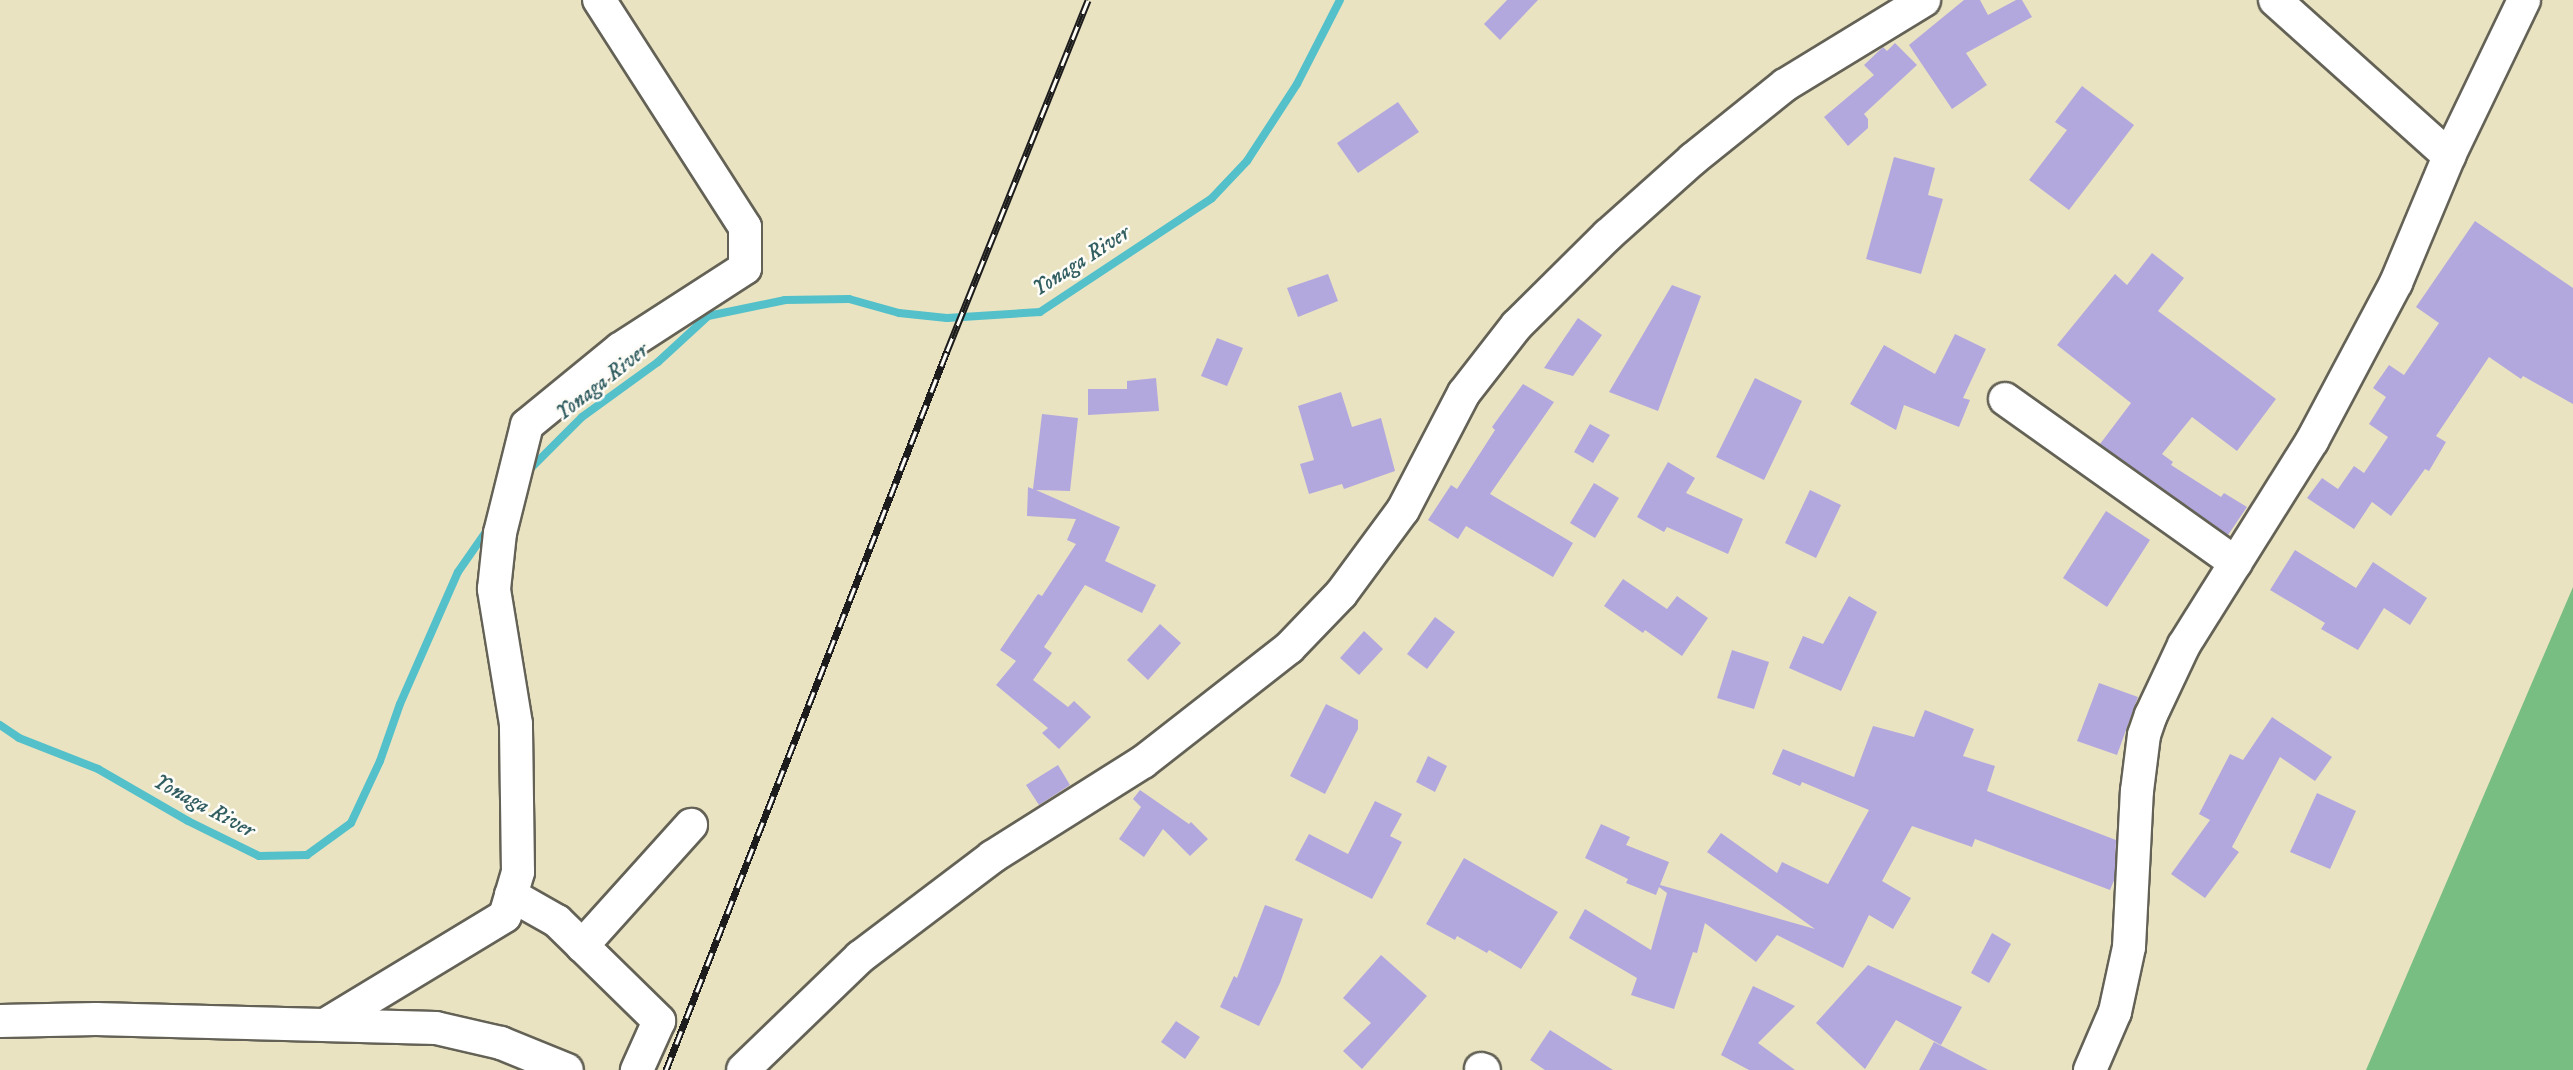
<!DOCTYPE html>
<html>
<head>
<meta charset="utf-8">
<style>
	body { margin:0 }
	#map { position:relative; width:2573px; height:1070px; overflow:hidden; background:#e9e3c2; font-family:"IM FELL DW Pica",serif }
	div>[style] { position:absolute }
	.forest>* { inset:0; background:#78be82 }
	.stream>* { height:8px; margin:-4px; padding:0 4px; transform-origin:4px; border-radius:4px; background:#53c0ca }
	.building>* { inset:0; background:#b3a8dd }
	.roads { filter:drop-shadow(2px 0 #646256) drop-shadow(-2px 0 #646256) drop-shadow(0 2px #646256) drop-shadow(0 -2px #646256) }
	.street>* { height:32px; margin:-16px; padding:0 16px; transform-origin:16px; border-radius:16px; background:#fff }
	.rail>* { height:7px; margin-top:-3.5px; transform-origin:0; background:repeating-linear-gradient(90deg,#fdfcf7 0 14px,#1c1c1c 0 28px); box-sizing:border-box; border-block:2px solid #1c1c1c }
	span { translate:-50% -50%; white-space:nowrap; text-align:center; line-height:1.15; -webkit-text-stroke:5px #fdfcf7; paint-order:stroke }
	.water-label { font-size:22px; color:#325e62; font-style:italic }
</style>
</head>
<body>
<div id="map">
	<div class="forest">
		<div style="clip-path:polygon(2573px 587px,2573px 1070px,2366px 1070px)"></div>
	</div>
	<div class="stream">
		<div style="left:528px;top:471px;width:76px;rotate:-45deg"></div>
		<div style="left:582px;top:417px;width:94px;rotate:-35.9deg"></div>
		<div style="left:658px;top:362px;width:68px;rotate:-42.6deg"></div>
		<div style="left:708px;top:316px;width:79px;rotate:-11.7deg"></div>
		<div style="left:785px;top:300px;width:64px;rotate:-0.9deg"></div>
		<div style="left:849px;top:299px;width:52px;rotate:15.6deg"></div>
		<div style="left:899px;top:313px;width:48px;rotate:5.9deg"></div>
		<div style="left:947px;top:318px;width:93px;rotate:-3.7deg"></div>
		<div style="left:1040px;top:312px;width:206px;rotate:-33.5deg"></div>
		<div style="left:1212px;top:198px;width:51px;rotate:-46.6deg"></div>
		<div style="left:1247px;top:161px;width:92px;rotate:-57deg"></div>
		<div style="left:1297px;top:84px;width:94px;rotate:-62.9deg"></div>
		<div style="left:0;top:725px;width:23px;rotate:34deg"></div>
		<div style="left:19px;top:738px;width:85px;rotate:21.4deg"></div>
		<div style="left:98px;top:769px;width:104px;rotate:30deg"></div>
		<div style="left:188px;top:821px;width:79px;rotate:26.2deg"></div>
		<div style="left:259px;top:856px;width:48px;rotate:-1.2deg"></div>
		<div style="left:307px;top:855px;width:54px;rotate:-36deg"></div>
		<div style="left:351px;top:823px;width:68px;rotate:-64.9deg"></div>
		<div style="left:380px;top:761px;width:60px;rotate:-70.7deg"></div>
		<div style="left:400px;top:704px;width:144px;rotate:-66.3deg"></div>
		<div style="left:458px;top:572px;width:56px;rotate:-55.2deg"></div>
	</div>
	<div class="building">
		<div style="clip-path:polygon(1507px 0,1538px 0,1500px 40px,1484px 24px)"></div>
		<div style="clip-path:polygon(1964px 0,1980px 0,1988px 15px,2016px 0,2022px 0,2032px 17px,1966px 53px,1987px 85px,1952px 109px,1909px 45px)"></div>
		<div style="clip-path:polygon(1895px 43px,1917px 65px,1864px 114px,1868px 119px,1868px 128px,1848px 146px,1824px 117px,1874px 75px,1864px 65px,1883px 47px,1887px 51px)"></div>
		<div style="clip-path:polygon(2082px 86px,2134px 125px,2069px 210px,2029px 180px,2067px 130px,2055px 122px)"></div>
		<div style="clip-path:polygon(1398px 102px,1419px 132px,1358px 173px,1337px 143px)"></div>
		<div style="clip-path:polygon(1894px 157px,1935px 168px,1928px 195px,1943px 199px,1921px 274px,1866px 259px)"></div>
		<div style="clip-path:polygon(2475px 221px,2573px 288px,2573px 404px,2523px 376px,2521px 379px,2489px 357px,2436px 436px,2446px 442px,2429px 471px,2425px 469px,2391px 516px,2372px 502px,2354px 529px,2307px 498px,2322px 478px,2338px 489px,2354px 466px,2364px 473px,2388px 437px,2369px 424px,2386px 397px,2373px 388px,2389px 365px,2404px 375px,2439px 323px,2416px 307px)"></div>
		<div style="clip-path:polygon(2152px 253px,2184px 278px,2158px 311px,2276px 399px,2237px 451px,2192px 417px,2162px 454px,2173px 462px,2171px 465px,2221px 497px,2224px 493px,2247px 507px,2228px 535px,2100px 444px,2131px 403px,2057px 345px,2115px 274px,2127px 285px)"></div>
		<div style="clip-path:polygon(1328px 274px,1338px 301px,1298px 317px,1287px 288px)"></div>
		<div style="clip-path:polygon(1672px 285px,1701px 296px,1658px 411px,1609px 392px)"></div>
		<div style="clip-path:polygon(1578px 318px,1602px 335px,1573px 376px,1544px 368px)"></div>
		<div style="clip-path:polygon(1955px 334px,1986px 349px,1963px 398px,1970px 400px,1959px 427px,1904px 405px,1896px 430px,1850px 404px,1884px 345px,1935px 374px)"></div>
		<div style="clip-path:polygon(1217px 338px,1243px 348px,1227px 386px,1201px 376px)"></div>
		<div style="clip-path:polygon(1156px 378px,1159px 411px,1088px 415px,1088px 389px,1127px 389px,1127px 381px)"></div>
		<div style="clip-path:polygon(1755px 378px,1802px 401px,1764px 480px,1716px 457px)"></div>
		<div style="clip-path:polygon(1523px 384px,1554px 402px,1490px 494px,1573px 543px,1553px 577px,1466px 526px,1458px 539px,1428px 520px,1451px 485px,1457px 489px,1495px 430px,1492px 427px)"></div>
		<div style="clip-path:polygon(1341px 392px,1352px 427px,1381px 418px,1395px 471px,1344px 489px,1342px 484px,1309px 494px,1300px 464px,1314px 460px,1298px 406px)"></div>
		<div style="clip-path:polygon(1042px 414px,1078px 418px,1070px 491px,1036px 490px,1120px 527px,1105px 561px,1156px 585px,1142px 613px,1085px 585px,1044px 647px,1052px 653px,1033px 680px,1068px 707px,1074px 701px,1091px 717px,1059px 749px,1042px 733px,1048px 728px,996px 685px,1016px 661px,1000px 650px,1038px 594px,1042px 596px,1076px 544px,1067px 540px,1076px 519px,1027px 516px,1028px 487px,1033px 489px)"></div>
		<div style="clip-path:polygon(1590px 424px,1610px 435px,1593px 463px,1574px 452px)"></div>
		<div style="clip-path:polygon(1668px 462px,1695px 478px,1686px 493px,1743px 519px,1728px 554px,1667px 527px,1664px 532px,1637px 517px)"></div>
		<div style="clip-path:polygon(1594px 483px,1619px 498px,1595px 538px,1570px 523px)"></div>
		<div style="clip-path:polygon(1810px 490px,1841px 505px,1816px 558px,1785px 543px)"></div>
		<div style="clip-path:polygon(2106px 511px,2150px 540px,2107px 607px,2063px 578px)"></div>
		<div style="clip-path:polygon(2295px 550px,2356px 588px,2373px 562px,2427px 598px,2410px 625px,2384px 608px,2358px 650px,2321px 629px,2325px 623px,2270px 590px)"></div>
		<div style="clip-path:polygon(1623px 579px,1667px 609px,1677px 596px,1708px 618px,1682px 656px,1645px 630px,1643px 633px,1604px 606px)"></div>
		<div style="clip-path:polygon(1849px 596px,1877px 612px,1841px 691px,1789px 668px,1803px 636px,1823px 644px)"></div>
		<div style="clip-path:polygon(1435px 617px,1455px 632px,1427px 669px,1407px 654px)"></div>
		<div style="clip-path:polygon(1160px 624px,1181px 643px,1148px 680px,1127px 660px)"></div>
		<div style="clip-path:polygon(1364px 631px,1383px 649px,1359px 675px,1340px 658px)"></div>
		<div style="clip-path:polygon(1732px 650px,1769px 662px,1754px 709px,1717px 698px)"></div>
		<div style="clip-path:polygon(2099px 683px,2138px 697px,2117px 755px,2077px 741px)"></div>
		<div style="clip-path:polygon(1326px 704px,1358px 720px,1358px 729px,1325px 794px,1290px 776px)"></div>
		<div style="clip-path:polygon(1925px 710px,1974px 729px,1963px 756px,1995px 766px,1987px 791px,2116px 840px,2115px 878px,2110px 890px,1975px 839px,1972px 847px,1912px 826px,1882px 881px,1911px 898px,1893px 929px,1869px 915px,1843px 968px,1777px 935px,1756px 962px,1705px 923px,1697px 953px,1693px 952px,1674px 1009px,1631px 995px,1637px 978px,1569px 938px,1585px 909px,1651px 950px,1667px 893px,1659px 887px,1656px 895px,1626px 883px,1628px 879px,1585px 858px,1601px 824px,1630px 837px,1626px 845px,1669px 862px,1660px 885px,1815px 929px,1707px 852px,1721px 833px,1777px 873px,1782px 862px,1828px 884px,1869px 810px,1802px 782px,1800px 786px,1772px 774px,1783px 749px,1854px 777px,1873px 726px,1914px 737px)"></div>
		<div style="clip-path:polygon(2272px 717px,2332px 757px,2315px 781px,2280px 757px,2232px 847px,2239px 852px,2205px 898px,2171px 874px,2210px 820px,2199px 814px,2230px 754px,2243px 760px)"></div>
		<div style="clip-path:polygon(1428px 756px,1447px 766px,1435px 792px,1416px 782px)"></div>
		<div style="clip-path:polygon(1058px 765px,1070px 785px,1039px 805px,1026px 785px)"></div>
		<div style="clip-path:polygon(1140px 790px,1189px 824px,1191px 822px,1208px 839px,1190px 856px,1163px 829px,1144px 857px,1119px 839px,1141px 807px,1133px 799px)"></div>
		<div style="clip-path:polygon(2317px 793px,2356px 811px,2330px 869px,2290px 852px)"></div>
		<div style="clip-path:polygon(1375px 801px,1402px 814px,1390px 836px,1402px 842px,1372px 899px,1295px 860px,1309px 834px,1348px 854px)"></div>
		<div style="clip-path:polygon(1464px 858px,1558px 912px,1521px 969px,1489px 950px,1487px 953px,1457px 936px,1455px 940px,1426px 924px)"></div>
		<div style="clip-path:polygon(1265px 905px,1303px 919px,1280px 983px,1259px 1026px,1220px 1007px,1234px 976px,1237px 978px)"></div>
		<div style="clip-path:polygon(1992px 933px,2011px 944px,1989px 983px,1971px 973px)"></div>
		<div style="clip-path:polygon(1381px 955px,1427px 996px,1362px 1069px,1343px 1051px,1371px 1023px,1343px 998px)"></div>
		<div style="clip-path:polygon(1868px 965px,1962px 1007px,1941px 1045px,1896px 1020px,1865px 1069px,1816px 1023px)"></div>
		<div style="clip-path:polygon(1753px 986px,1795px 1006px,1758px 1043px,1795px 1070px,1749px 1070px,1721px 1055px)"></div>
		<div style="clip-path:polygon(1176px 1021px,1200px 1037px,1185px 1059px,1161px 1042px)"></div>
		<div style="clip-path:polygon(1550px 1030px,1613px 1070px,1545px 1070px,1530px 1060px)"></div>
		<div style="clip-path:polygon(1934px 1042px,1988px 1070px,1919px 1070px)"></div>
	</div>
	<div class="roads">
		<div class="street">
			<div style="left:2275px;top:0;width:234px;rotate:41.9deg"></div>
			<div style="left:2005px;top:399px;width:283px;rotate:35.4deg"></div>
			<div style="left:511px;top:895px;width:53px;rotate:29.5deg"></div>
			<div style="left:557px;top:921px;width:143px;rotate:44.4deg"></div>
			<div style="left:659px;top:1021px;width:54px;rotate:114.2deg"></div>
			<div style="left:582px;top:946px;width:163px;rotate:-48deg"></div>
			<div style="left:0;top:1021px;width:96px;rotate:-1.2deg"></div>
			<div style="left:96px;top:1019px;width:340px;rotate:1.5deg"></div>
			<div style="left:436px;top:1028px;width:67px;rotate:13deg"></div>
			<div style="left:501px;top:1043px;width:71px;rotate:22.2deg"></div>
			<div style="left:325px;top:1025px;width:210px;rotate:-31.2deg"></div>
			<div style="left:505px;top:916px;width:46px;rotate:-73.5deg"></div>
			<div style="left:518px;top:872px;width:148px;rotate:-90.8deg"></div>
			<div style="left:516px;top:724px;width:137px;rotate:-99.3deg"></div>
			<div style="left:494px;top:589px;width:56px;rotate:-83.9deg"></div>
			<div style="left:500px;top:533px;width:111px;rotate:-76deg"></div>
			<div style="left:527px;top:425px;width:120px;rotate:-39.3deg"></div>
			<div style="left:620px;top:349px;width:149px;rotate:-32.9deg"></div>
			<div style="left:745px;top:268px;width:41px;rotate:-90deg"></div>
			<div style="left:745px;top:227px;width:270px;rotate:-122.7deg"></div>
			<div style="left:1481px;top:1069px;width:3px;rotate:18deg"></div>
			<div style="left:743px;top:1070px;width:163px;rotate:-44deg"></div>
			<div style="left:860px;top:957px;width:166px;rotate:-37.1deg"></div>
			<div style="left:992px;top:857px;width:178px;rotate:-32.2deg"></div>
			<div style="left:1143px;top:762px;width:185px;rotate:-38deg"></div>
			<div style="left:1289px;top:648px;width:75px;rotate:-46.1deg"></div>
			<div style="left:1341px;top:594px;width:104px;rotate:-53.6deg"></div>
			<div style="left:1403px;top:510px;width:132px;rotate:-62.5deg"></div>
			<div style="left:1464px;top:393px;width:86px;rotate:-52.1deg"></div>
			<div style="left:1517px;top:325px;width:128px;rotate:-44.7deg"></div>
			<div style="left:1608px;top:235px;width:114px;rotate:-41.8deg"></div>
			<div style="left:1693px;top:159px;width:118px;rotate:-38.8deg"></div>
			<div style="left:1785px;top:85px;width:163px;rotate:-31.4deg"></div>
			<div style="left:2090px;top:1070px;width:63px;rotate:-66.7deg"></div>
			<div style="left:2115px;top:1012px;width:66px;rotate:-77.8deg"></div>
			<div style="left:2129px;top:947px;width:156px;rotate:-87.1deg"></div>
			<div style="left:2137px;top:791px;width:56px;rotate:-82.9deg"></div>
			<div style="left:2144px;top:735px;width:21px;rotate:-71deg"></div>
			<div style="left:2151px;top:715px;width:77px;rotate:-64.8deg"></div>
			<div style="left:2184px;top:645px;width:241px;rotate:-57.9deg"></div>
			<div style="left:2312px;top:441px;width:179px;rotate:-62deg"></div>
			<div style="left:2396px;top:283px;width:138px;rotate:-67.3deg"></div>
			<div style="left:2449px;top:156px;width:173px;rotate:-64.3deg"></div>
		</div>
	</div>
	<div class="rail">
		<div style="left:666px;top:1070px;width:772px;rotate:-68.65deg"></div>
		<div style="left:947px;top:351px;width:378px;rotate:-68.1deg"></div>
	</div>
	<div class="water-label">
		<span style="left:1081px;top:261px;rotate:-33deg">Yonaga River</span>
		<span style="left:602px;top:382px;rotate:-38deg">Yonaga River</span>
		<span style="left:204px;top:806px;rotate:28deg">Yonaga River</span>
	</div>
</div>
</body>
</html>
